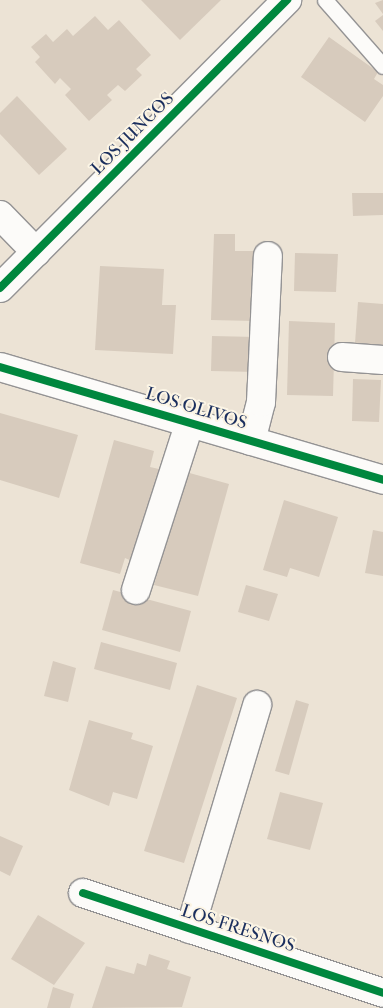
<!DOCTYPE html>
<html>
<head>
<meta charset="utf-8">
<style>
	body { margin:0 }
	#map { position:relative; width:383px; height:1008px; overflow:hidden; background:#ece3d5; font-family:"IM FELL French Canon",serif }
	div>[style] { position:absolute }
	.building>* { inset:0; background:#d7cbbd }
	.roads { filter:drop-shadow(1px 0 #949394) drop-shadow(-1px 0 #949394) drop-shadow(0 1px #949394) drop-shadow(0 -1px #949394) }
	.lane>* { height:15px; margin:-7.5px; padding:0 7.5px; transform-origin:7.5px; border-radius:7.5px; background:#fcfbf9 }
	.street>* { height:28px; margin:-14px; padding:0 14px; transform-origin:14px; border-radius:14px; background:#fcfbf9 }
	.cycleway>* { height:8px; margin:-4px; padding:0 4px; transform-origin:4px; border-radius:4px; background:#00873e }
	span { translate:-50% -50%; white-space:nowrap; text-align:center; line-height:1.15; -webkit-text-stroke:4px #fcf5e5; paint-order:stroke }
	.street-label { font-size:18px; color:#1b2f5e }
</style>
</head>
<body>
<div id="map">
	<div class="building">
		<div style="clip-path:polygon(141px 0,221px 0,180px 40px)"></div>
		<div style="clip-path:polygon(383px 0,383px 14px,375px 3px)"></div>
		<div style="clip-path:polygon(383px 15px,383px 31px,375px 21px)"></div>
		<div style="clip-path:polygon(95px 16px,108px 30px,119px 20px,151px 55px,136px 69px,142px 75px,125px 91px,118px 85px,107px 95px,112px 100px,89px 121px,65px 95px,71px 89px,60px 78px,55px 84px,35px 62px,40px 57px,31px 47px,46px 34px,53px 42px,67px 29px,73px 36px)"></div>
		<div style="clip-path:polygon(329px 37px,378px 72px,374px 79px,383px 85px,383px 96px,365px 122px,301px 77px)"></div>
		<div style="clip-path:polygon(17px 96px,67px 149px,39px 175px,0 134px,0 113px)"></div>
		<div style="clip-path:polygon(352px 193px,383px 193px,383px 215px,353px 216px)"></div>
		<div style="clip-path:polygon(214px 234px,235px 234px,235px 251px,260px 251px,254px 321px,211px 320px)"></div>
		<div style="clip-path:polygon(295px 253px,338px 254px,336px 292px,294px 291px)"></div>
		<div style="clip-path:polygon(100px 266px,164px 269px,162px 305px,176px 305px,173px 354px,95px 350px)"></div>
		<div style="clip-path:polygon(358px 302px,383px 304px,383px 345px,355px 343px)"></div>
		<div style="clip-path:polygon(289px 321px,335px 323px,333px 396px,287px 395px)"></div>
		<div style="clip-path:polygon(212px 336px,258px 337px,257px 372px,211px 371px)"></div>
		<div style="clip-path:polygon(353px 379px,381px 380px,379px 422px,352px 421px)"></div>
		<div style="clip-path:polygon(0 413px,78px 435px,59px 498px,0 480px)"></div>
		<div style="clip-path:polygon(114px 440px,154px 451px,150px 467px,159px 469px,156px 491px,132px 561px,125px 558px,120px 574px,80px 563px)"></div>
		<div style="clip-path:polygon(186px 472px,229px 484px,198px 596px,154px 585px)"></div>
		<div style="clip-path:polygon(284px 500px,338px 517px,319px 577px,290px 568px,287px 577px,263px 570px)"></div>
		<div style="clip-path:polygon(373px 530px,383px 532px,383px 576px,365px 573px)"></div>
		<div style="clip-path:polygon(246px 585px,278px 594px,269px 621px,238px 612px)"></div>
		<div style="clip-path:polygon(113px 590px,191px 611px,180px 652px,102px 630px)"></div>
		<div style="clip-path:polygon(101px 642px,177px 663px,170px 690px,94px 669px)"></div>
		<div style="clip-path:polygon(53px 661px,76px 668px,68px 702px,44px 696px)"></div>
		<div style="clip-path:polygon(197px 685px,237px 698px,184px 863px,144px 851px)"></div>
		<div style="clip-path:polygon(296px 700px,309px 704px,289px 775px,275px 771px)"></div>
		<div style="clip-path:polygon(89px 720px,133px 733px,131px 739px,153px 746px,137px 799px,113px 792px,109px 806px,69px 790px)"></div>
		<div style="clip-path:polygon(280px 792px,323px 803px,310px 850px,267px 839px)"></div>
		<div style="clip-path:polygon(0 836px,23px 846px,10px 876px,0 871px)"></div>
		<div style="clip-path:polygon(38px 915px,85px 943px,54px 985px,11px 959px)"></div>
		<div style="clip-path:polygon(149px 954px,170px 961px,167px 969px,191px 977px,182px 1007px,92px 1008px,106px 966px,134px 974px,137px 963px,146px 966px)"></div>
		<div style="clip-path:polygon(53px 987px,74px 994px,70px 1008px,47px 1008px)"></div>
	</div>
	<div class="roads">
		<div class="lane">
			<div style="left:325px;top:0;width:88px;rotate:48.7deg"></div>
		</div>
		<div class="street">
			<div style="left:0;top:215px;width:52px;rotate:45.8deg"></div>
			<div style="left:0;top:288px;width:407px;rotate:-45.1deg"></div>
			<div style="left:342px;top:357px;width:41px;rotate:4.2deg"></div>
			<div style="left:0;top:367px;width:399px;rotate:16.4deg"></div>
			<div style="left:251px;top:441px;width:40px;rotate:-75.6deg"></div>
			<div style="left:261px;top:402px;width:146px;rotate:-87.3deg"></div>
			<div style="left:136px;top:590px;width:176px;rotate:-72.2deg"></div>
			<div style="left:83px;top:893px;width:316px;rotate:18.4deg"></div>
			<div style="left:190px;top:929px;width:234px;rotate:-73.3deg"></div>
		</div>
	</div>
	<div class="cycleway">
		<div style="left:0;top:288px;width:407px;rotate:-45.1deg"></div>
		<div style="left:0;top:367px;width:399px;rotate:16.4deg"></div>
		<div style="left:83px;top:893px;width:316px;rotate:18.4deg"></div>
	</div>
	<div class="street-label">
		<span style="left:133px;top:134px;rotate:-45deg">LOS JUNCOS</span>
		<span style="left:196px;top:409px;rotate:17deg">LOS OLIVOS</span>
		<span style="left:238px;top:929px;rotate:18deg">LOS FRESNOS</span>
	</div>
</div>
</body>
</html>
